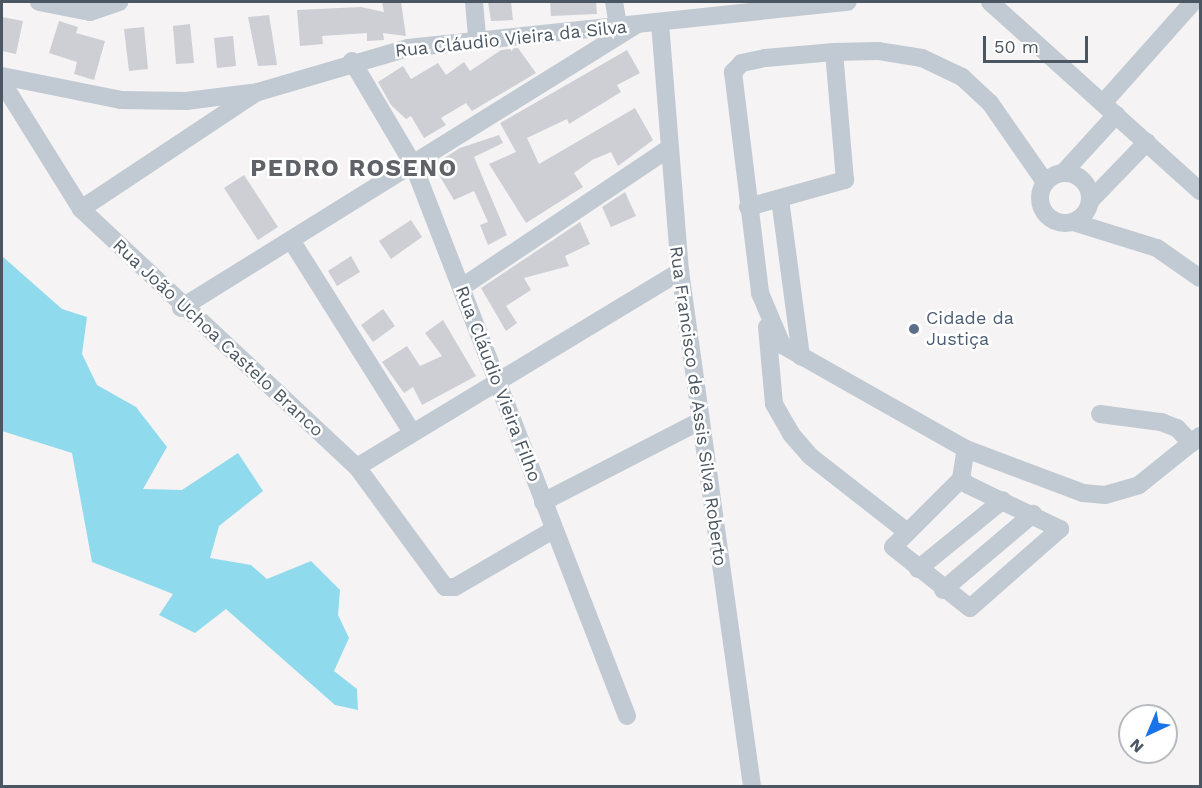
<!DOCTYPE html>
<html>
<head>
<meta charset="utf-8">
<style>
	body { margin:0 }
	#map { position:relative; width:1202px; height:788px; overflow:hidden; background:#f5f3f3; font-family:"Work Sans",sans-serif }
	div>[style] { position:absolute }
	.water>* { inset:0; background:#90daee }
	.building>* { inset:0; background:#cdcfd5 }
	.minor>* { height:18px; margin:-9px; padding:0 9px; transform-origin:9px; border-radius:9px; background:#c1cad2 }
	.minor>.ring { margin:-9px; padding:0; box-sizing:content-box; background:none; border:18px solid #c1cad2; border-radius:50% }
	.dots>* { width:16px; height:16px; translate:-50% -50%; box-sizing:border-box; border:3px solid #fff; border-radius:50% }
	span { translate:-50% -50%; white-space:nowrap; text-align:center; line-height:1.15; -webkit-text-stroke:5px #fff; paint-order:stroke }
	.street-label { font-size:18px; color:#4a5661 }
	.service-label { font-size:18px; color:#4e5e75 }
	.left { translate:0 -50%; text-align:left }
	.district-label { font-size:24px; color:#5f6368; font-weight:700; letter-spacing:1.5px }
	.frame { position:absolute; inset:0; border:3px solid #4a5661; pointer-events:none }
	.north { position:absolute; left:1118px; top:704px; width:60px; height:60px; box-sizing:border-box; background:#fff; border:2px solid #b7bbc0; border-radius:50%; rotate:224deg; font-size:16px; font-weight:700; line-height:24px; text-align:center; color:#4a5661 }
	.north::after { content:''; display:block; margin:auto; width:21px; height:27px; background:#1a73e8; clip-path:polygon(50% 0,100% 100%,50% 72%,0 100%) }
	.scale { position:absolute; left:983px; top:36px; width:105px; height:27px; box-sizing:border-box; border:3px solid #4a5661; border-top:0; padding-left:8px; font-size:18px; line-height:21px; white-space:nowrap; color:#4a5661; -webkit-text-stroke:4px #fff; paint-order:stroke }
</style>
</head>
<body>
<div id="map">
	<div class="water">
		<div style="clip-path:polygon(2px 256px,62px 309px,87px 317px,82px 354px,97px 385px,136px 407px,167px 447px,143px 489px,182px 490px,238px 453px,263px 491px,219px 526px,210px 558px,251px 565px,267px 579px,311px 561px,340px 590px,338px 615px,349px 638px,334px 671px,357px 689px,358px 710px,335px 705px,226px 609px,195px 633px,159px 615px,173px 594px,92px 562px,72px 453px,2px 431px)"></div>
	</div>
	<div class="building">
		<div style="clip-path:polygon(382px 2px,401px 2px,406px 36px,383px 33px,384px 40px,367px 41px,367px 33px,322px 36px,323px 44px,300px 46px,297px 10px,361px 7px,384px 12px)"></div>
		<div style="clip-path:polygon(488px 2px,511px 2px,513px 20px,491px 21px)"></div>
		<div style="clip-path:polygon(550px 2px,596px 2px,597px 14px,551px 16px)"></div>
		<div style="clip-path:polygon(269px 15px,277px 65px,258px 66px,248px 17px)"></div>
		<div style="clip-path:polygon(2px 17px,23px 21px,16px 54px,2px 51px)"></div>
		<div style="clip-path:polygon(59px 21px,78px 27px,76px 33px,105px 41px,94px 80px,74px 74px,77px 62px,49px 53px)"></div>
		<div style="clip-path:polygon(190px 24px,194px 63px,176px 64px,173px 26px)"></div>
		<div style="clip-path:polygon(144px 27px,148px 69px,129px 71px,124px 29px)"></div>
		<div style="clip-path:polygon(233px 36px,236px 66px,217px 68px,214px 38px)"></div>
		<div style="clip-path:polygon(518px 48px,536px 73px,472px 111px,466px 103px,441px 118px,446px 125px,424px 138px,411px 116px,406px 119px,391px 105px,378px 82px,403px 66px,411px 79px,438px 63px,446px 75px,464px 62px,470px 71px,501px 50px)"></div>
		<div style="clip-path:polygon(627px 50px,640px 73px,617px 85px,621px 92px,569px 124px,567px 119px,527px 138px,539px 164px,635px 108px,653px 140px,618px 166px,611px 152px,592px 160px,574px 173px,583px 187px,526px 223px,489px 164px,516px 152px,500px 123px)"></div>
		<div style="clip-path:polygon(499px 135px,503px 143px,474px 157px,507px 235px,488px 245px,480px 225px,488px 222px,474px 191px,454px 200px,433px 165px,460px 148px)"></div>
		<div style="clip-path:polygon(244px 175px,278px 227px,258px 240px,224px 188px)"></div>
		<div style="clip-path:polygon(625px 192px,636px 216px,611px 227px,602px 207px)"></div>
		<div style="clip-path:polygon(411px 220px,422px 237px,391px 259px,379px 241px)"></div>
		<div style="clip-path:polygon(580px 222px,590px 244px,565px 256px,569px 266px,524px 278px,531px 290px,506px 306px,517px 323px,506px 331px,481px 288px)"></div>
		<div style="clip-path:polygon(351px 256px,360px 272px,337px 286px,328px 271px)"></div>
		<div style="clip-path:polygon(383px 309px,395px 326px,373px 342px,361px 325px)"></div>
		<div style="clip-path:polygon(443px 320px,476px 376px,422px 405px,413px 387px,404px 393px,382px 362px,407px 346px,420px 366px,442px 356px,425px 333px)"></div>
	</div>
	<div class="minor">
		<div style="left:39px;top:2px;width:52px;rotate:11.1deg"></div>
		<div style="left:90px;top:12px;width:31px;rotate:-19deg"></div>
		<div style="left:474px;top:2px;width:37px;rotate:85deg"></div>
		<div style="left:614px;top:2px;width:23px;rotate:80deg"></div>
		<div style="left:990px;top:2px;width:283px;rotate:42deg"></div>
		<div style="left:660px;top:23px;width:249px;rotate:85.4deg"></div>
		<div style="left:680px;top:271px;width:520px;rotate:82.04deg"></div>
		<div style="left:352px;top:61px;width:120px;rotate:59.4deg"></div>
		<div style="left:413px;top:164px;width:592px;rotate:68.81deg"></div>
		<div style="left:2px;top:76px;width:121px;rotate:11.4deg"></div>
		<div style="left:121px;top:100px;width:65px;rotate:0.9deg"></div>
		<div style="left:186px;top:101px;width:73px;rotate:-7.1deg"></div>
		<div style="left:258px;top:92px;width:156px;rotate:-16.3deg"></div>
		<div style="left:408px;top:48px;width:442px;rotate:-6deg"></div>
		<div style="left:2px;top:82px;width:150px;rotate:58.1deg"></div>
		<div style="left:81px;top:209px;width:378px;rotate:43.1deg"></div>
		<div style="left:357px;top:467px;width:149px;rotate:53.7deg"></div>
		<div style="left:445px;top:587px;width:10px"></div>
		<div style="left:455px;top:587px;width:113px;rotate:-30.2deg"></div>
		<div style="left:1104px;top:102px;width:134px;rotate:-48.3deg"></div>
		<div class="ring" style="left:1040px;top:173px;width:32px;height:32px"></div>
		<div style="left:1063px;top:173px;width:79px;rotate:-47.6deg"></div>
		<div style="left:1045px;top:182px;width:96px;rotate:-124.8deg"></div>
		<div style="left:990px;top:103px;width:38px;rotate:-137deg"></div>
		<div style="left:962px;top:77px;width:44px;rotate:-154.6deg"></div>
		<div style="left:922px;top:58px;width:45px;rotate:-171deg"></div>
		<div style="left:878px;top:51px;width:44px;rotate:178.7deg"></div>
		<div style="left:834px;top:52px;width:69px;rotate:175deg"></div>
		<div style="left:765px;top:58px;width:24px;rotate:168deg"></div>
		<div style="left:742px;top:63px;width:13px;rotate:135deg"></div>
		<div style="left:733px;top:72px;width:223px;rotate:83deg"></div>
		<div style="left:760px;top:293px;width:56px;rotate:67.1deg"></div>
		<div style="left:782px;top:345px;width:211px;rotate:29.5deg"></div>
		<div style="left:966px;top:449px;width:125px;rotate:20.6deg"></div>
		<div style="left:1083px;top:493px;width:22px;rotate:5deg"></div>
		<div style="left:1105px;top:495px;width:35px;rotate:-16deg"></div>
		<div style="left:1139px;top:485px;width:78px;rotate:-38.8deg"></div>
		<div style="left:780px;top:199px;width:159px;rotate:82.4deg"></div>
		<div style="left:1090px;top:201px;width:82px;rotate:-46deg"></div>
		<div style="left:748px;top:207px;width:101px;rotate:-15.6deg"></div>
		<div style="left:845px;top:180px;width:128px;rotate:-94.9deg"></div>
		<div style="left:81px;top:209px;width:208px;rotate:-33.6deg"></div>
		<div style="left:1073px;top:222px;width:88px;rotate:17.2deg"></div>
		<div style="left:1157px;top:248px;width:52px;rotate:34.9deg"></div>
		<div style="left:291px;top:240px;width:227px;rotate:57.8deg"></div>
		<div style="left:462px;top:287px;width:247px;rotate:-33.8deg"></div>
		<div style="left:181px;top:308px;width:536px;rotate:-31.88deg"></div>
		<div style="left:767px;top:327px;width:77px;rotate:84.8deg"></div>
		<div style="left:774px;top:404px;width:34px;rotate:60deg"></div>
		<div style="left:791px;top:434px;width:29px;rotate:49deg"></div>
		<div style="left:810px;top:456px;width:122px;rotate:38deg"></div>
		<div style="left:1100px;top:414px;width:62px;rotate:7.5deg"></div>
		<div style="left:1161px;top:422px;width:17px;rotate:21deg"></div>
		<div style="left:1177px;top:428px;width:21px;rotate:47deg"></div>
		<div style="left:357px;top:467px;width:378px;rotate:-31.2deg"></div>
		<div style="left:961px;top:479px;width:96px;rotate:135deg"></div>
		<div style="left:893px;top:547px;width:98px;rotate:38.4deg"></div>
		<div style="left:970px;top:608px;width:120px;rotate:-41.3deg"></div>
		<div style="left:1060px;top:529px;width:102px;rotate:-154.4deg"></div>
		<div style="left:968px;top:485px;width:9px;rotate:-139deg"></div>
		<div style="left:961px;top:479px;width:30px;rotate:-81deg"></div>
		<div style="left:543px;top:502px;width:174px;rotate:-27.3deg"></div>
		<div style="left:918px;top:569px;width:109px;rotate:-39.1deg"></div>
		<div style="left:943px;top:590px;width:118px;rotate:-40.2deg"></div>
	</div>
	<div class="dots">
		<div style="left:914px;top:329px;background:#5c6f8a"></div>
	</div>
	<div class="street-label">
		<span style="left:511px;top:39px;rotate:-6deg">Rua Cláudio Vieira da Silva</span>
		<span style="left:218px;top:338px;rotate:43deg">Rua João Uchoa Castelo Branco</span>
		<span style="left:498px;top:384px;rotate:69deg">Rua Cláudio Vieira Filho</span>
		<span style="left:698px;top:406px;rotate:82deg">Rua Francisco de Assis Silva Roberto</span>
	</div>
	<div class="service-label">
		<span class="left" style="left:926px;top:329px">Cidade da<br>Justiça</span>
	</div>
	<div class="district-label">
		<span style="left:354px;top:169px">PEDRO ROSENO</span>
	</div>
	<div class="frame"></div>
	<div class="north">N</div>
	<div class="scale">50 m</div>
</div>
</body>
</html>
